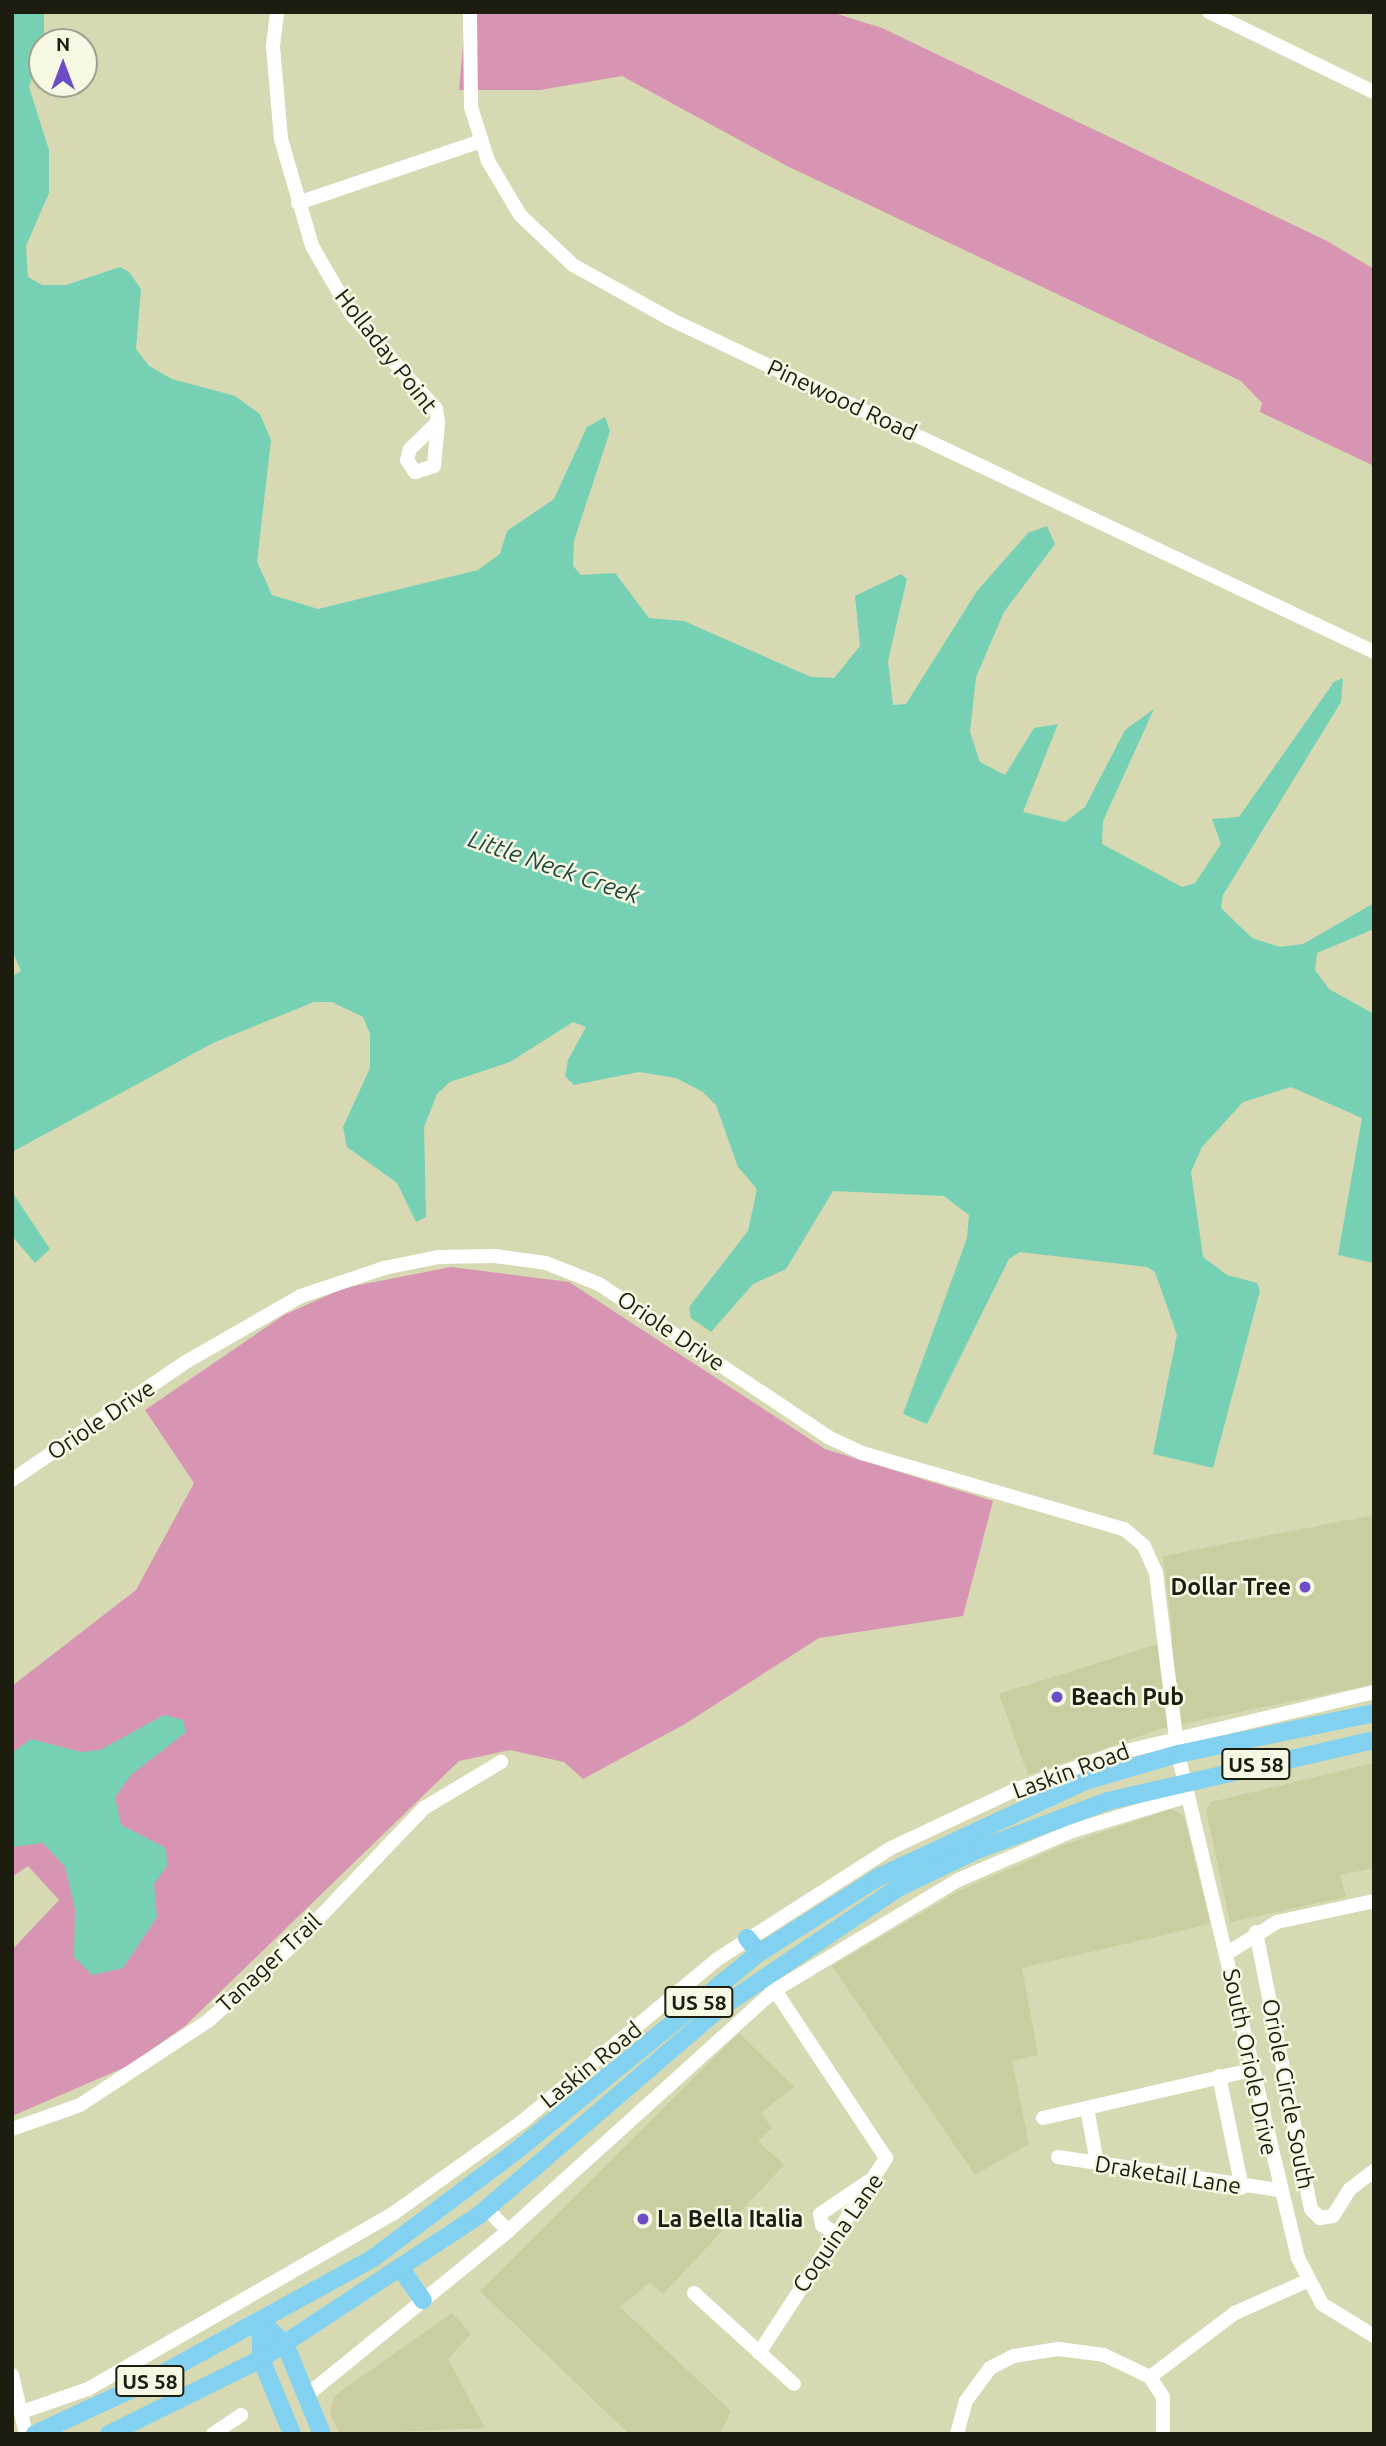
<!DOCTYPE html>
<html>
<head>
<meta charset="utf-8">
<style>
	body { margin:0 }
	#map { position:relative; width:1386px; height:2446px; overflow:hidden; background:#d6d9b2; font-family:Ubuntu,sans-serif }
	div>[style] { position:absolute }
	.built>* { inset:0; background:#cacd9f }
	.green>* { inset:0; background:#d895b3 }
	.water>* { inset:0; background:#76d1b4 }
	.minor>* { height:14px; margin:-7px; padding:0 7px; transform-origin:7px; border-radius:7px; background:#fff }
	.major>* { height:18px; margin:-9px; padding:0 9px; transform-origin:9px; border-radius:9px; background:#82d1f1 }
	.dots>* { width:19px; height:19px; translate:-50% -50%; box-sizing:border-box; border:4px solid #f6f8e4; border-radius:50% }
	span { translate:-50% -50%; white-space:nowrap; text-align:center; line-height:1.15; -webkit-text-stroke:5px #f6f8e4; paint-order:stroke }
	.shield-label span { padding:2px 5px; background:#f6f8e4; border:2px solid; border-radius:5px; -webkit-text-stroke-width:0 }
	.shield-label { font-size:21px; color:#1d1d0f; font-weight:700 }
	.street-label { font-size:23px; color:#1d1d0f }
	.poi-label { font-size:23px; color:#1d1d0f; font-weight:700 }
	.right { translate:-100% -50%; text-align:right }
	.left { translate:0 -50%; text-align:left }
	.water-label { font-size:24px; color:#21493d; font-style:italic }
	.frame { position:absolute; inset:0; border:14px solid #1d1d0f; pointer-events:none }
	.north { position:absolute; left:28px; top:28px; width:70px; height:70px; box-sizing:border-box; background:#f6f8e4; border:2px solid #9fa08f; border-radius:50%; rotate:0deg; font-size:19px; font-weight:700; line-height:28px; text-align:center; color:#1d1d0f }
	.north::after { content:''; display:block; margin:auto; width:24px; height:32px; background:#6d4dc6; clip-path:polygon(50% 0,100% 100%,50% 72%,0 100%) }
</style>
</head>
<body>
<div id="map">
	<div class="built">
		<div style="clip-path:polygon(1374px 1515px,1374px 1684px,1163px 1728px,1028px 1775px,999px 1694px,1173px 1639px,1163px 1556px)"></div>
		<div style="clip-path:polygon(1374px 1763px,1374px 1868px,1340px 1875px,1346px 1897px,1230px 1922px,1206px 1810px,1211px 1802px)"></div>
		<div style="clip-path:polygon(1171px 1809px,1184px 1816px,1210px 1924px,1022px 1968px,1038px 2055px,1012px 2061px,1029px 2144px,975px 2175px,832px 1966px,959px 1891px,1066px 1844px)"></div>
		<div style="clip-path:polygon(739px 2033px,794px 2087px,761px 2113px,772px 2128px,758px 2141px,784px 2165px,663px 2294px,650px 2282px,620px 2307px,731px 2411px,720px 2434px,629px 2434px,480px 2291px)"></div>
		<div style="clip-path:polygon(452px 2313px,471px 2334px,448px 2359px,485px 2428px,340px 2434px,330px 2414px,334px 2396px)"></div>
	</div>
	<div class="green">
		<div style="clip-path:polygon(466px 12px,831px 12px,882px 28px,1327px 241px,1374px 269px,1374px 466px,1260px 412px,1262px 403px,1241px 381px,787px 166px,622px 76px,540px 90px,459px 90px)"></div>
		<div style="clip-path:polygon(451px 1267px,569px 1282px,825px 1449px,993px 1501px,963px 1616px,819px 1638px,685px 1724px,583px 1779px,564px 1762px,510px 1750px,459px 1761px,185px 2026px,128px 2066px,12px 2116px,12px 1950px,59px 1900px,28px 1866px,12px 1877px,12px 1686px,136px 1590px,194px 1483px,145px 1410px,284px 1315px,344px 1288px)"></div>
	</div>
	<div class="water">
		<div style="clip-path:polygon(12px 12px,44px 12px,44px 42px,29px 87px,49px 150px,49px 193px,26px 246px,28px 277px,42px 285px,66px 285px,120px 267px,129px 272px,141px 289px,136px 349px,149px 366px,172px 379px,235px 396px,260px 414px,271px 440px,257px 562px,272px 595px,318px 609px,478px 570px,500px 554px,507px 531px,554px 499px,587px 427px,605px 417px,610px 431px,574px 541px,573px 566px,581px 575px,615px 573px,649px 618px,684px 621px,811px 677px,834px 678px,860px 646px,855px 596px,901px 574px,907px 579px,888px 661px,893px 705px,906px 704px,977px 591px,1028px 533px,1047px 526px,1055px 544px,1004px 612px,976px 677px,970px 732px,980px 762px,1005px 775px,1034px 728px,1058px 724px,1023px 812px,1065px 822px,1085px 807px,1125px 730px,1154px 709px,1103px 821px,1102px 844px,1182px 887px,1195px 883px,1221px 844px,1212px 819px,1239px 817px,1334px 682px,1343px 678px,1341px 702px,1223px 895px,1221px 908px,1252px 938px,1280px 947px,1303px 944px,1374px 903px,1374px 929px,1317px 953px,1315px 970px,1329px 989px,1374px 1014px,1374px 1263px,1338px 1255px,1362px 1118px,1291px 1087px,1243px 1102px,1202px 1147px,1191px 1172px,1203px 1257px,1227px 1275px,1257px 1283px,1260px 1291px,1213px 1468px,1153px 1454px,1177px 1335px,1155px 1272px,1147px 1267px,1020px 1252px,1009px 1259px,927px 1424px,903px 1414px,967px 1238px,969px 1215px,944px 1196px,833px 1191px,786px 1269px,753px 1284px,711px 1332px,691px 1318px,689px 1307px,748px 1231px,757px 1189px,738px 1167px,716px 1105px,703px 1092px,676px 1078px,639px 1072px,574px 1085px,565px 1076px,568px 1060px,586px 1027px,573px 1022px,510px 1062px,450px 1082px,437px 1094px,424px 1127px,426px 1217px,416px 1222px,397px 1183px,347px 1147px,343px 1127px,370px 1068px,370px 1034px,363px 1017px,332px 1002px,314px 1002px,213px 1043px,12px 1152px,12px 976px,21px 971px,12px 950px)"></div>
		<div style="clip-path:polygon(12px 1192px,50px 1249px,35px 1263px,12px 1236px)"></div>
		<div style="clip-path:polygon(164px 1715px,183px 1720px,186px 1732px,131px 1775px,115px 1797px,121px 1825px,166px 1848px,167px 1866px,154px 1884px,157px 1917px,123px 1968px,92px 1975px,74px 1957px,75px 1909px,65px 1867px,43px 1843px,12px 1847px,12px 1753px,31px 1739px,81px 1752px,100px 1750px)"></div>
	</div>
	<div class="minor">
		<div style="left:470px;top:12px;width:95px;rotate:89.4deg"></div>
		<div style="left:471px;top:107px;width:57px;rotate:72.5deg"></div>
		<div style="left:488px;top:161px;width:63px;rotate:59.3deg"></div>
		<div style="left:520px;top:215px;width:73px;rotate:43.3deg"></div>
		<div style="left:573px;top:265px;width:111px;rotate:29.1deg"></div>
		<div style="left:670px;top:319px;width:779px;rotate:25.31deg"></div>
		<div style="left:1209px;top:12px;width:183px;rotate:25.9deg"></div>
		<div style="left:277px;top:13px;width:33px;rotate:97deg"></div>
		<div style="left:273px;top:46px;width:93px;rotate:85.1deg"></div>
		<div style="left:281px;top:139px;width:111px;rotate:73.8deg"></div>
		<div style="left:312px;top:246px;width:80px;rotate:59.9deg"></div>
		<div style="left:352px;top:315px;width:126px;rotate:48.2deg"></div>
		<div style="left:436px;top:409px;width:13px;rotate:81deg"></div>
		<div style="left:298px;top:203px;width:193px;rotate:-18.7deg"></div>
		<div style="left:438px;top:422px;width:44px;rotate:95.2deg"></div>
		<div style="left:434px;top:466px;width:20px;rotate:162deg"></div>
		<div style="left:415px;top:472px;width:14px;rotate:-124deg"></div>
		<div style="left:407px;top:460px;width:11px;rotate:-75deg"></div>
		<div style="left:410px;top:449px;width:39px;rotate:-44deg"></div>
		<div style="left:12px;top:1480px;width:208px;rotate:-34.2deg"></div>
		<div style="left:184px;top:1363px;width:135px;rotate:-29.8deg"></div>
		<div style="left:301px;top:1296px;width:88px;rotate:-18.6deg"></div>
		<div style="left:384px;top:1268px;width:55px;rotate:-11.5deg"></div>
		<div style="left:438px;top:1257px;width:57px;rotate:-1deg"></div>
		<div style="left:495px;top:1256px;width:51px;rotate:7.8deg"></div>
		<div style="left:546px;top:1263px;width:57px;rotate:21.6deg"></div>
		<div style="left:599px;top:1284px;width:275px;rotate:33.7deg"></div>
		<div style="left:828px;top:1437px;width:38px;rotate:25deg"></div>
		<div style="left:862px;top:1453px;width:273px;rotate:16.2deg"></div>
		<div style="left:1124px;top:1529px;width:26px;rotate:40deg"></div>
		<div style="left:1144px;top:1546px;width:30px;rotate:66deg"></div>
		<div style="left:1156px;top:1573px;width:182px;rotate:83.1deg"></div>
		<div style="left:1178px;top:1754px;width:518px;rotate:76.61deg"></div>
		<div style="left:1298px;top:2258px;width:52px;rotate:62.4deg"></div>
		<div style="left:1322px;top:2304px;width:61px;rotate:31.6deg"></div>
		<div style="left:1256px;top:1932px;width:282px;rotate:78.8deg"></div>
		<div style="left:1311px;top:2209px;width:13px;rotate:45deg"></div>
		<div style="left:1320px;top:2218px;width:13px;rotate:-9deg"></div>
		<div style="left:1333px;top:2216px;width:32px;rotate:-58deg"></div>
		<div style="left:1350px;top:2189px;width:30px;rotate:-37deg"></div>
		<div style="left:1226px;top:1954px;width:60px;rotate:-32.1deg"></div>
		<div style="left:1277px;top:1922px;width:99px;rotate:-12.2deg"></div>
		<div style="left:1219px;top:2076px;width:114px;rotate:78.4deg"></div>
		<div style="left:1087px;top:2108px;width:56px;rotate:79.7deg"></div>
		<div style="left:1043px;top:2118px;width:213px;rotate:-13deg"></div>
		<div style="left:12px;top:2129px;width:72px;rotate:-19.4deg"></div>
		<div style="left:80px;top:2105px;width:153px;rotate:-33.3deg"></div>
		<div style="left:208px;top:2021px;width:115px;rotate:-41.8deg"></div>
		<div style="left:294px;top:1944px;width:188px;rotate:-46.3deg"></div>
		<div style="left:424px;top:1808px;width:90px;rotate:-30.9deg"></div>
		<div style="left:1058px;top:2157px;width:223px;rotate:8.5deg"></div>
		<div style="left:487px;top:2209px;width:30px;rotate:46deg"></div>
		<div style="left:835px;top:2233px;width:15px;rotate:-148deg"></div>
		<div style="left:822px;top:2225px;width:11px;rotate:-100deg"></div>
		<div style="left:820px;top:2214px;width:59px;rotate:-34deg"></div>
		<div style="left:694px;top:2293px;width:135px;rotate:42.3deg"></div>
		<div style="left:759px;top:2353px;width:233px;rotate:-56.9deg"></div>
		<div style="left:886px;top:2158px;width:209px;rotate:-123.5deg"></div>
		<div style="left:12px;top:2375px;width:61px;rotate:76.7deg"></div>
		<div style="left:1150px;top:2377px;width:106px;rotate:-37deg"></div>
		<div style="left:1235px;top:2313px;width:79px;rotate:-24deg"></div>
		<div style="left:306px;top:2396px;width:261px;rotate:-39.2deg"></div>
		<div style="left:508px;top:2231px;width:360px;rotate:-42.1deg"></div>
		<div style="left:775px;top:1990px;width:214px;rotate:-31deg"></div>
		<div style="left:958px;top:1880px;width:124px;rotate:-23.3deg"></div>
		<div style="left:1072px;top:1831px;width:121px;rotate:-16.8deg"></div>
		<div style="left:22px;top:2412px;width:70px;rotate:-19.2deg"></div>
		<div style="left:88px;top:2389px;width:353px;rotate:-29.9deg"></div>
		<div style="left:394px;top:2213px;width:158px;rotate:-35.5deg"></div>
		<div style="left:523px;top:2121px;width:251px;rotate:-39.8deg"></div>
		<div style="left:716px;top:1960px;width:208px;rotate:-32.6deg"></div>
		<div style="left:891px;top:1848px;width:139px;rotate:-25.1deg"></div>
		<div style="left:1017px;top:1789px;width:103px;rotate:-19.8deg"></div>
		<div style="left:1114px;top:1754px;width:267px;rotate:-13.4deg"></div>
		<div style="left:213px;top:2434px;width:34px;rotate:-34deg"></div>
		<div style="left:957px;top:2434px;width:34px;rotate:-75deg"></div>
		<div style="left:966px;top:2401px;width:41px;rotate:-54deg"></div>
		<div style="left:990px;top:2368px;width:27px;rotate:-27deg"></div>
		<div style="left:1014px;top:2356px;width:45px;rotate:-9deg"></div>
		<div style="left:1058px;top:2349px;width:46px;rotate:7.4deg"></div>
		<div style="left:1104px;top:2355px;width:51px;rotate:25.6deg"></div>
		<div style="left:1150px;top:2377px;width:24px;rotate:57deg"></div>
		<div style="left:1163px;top:2397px;width:37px;rotate:90deg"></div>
	</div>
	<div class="major">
		<div style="left:747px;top:1938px;width:19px;rotate:51deg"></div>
		<div style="left:401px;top:2269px;width:38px;rotate:55deg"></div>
		<div style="left:261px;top:2321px;width:33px;rotate:44deg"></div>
		<div style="left:285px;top:2344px;width:97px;rotate:67.7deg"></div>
		<div style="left:261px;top:2321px;width:38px;rotate:90deg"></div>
		<div style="left:261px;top:2359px;width:81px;rotate:67.5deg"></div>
		<div style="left:35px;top:2434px;width:123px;rotate:-24.9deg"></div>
		<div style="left:147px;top:2382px;width:256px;rotate:-28.7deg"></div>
		<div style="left:372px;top:2259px;width:180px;rotate:-36.9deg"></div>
		<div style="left:516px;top:2151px;width:313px;rotate:-39.2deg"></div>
		<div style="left:759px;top:1953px;width:140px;rotate:-32.4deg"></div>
		<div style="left:877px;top:1878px;width:230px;rotate:-25deg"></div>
		<div style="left:1085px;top:1781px;width:97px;rotate:-16.2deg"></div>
		<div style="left:1178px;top:1754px;width:200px;rotate:-11.8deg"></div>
		<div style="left:109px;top:2434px;width:169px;rotate:-26.3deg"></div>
		<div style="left:261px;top:2359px;width:261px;rotate:-33.4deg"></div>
		<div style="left:479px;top:2215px;width:318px;rotate:-40.7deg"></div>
		<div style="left:720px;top:2008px;width:215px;rotate:-34deg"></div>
		<div style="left:898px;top:1888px;width:88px;rotate:-25.7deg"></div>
		<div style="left:977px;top:1850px;width:140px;rotate:-20.5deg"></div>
		<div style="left:1108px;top:1801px;width:273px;rotate:-12.9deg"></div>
	</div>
	<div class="dots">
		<div style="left:1305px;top:1587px;background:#6d4dc6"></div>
		<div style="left:1057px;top:1697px;background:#6d4dc6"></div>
		<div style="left:643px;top:2219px;background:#6d4dc6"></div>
	</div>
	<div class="shield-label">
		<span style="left:1256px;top:1764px">US 58</span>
		<span style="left:699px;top:2002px">US 58</span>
		<span style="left:150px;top:2381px">US 58</span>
	</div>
	<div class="street-label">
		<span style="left:386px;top:351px;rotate:52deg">Holladay Point</span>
		<span style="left:842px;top:400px;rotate:25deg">Pinewood Road</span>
		<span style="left:671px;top:1331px;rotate:34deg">Oriole Drive</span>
		<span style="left:101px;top:1420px;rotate:-34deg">Oriole Drive</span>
		<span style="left:1071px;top:1771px;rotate:-20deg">Laskin Road</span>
		<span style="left:269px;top:1963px;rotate:-43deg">Tanager Trail</span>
		<span style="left:1250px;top:2062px;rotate:78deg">South Oriole Drive</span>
		<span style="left:591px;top:2065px;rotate:-39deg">Laskin Road</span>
		<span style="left:1288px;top:2094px;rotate:79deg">Oriole Circle South</span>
		<span style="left:1168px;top:2175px;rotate:9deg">Draketail Lane</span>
		<span style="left:838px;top:2233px;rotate:-55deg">Coquina Lane</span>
	</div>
	<div class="poi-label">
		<span class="right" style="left:1291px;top:1587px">Dollar Tree</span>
		<span class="left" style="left:1071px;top:1697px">Beach Pub</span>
		<span class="left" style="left:657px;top:2219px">La Bella Italia</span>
	</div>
	<div class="water-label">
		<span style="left:554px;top:867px;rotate:19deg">Little Neck Creek</span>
	</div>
	<div class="frame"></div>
	<div class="north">N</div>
</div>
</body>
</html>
